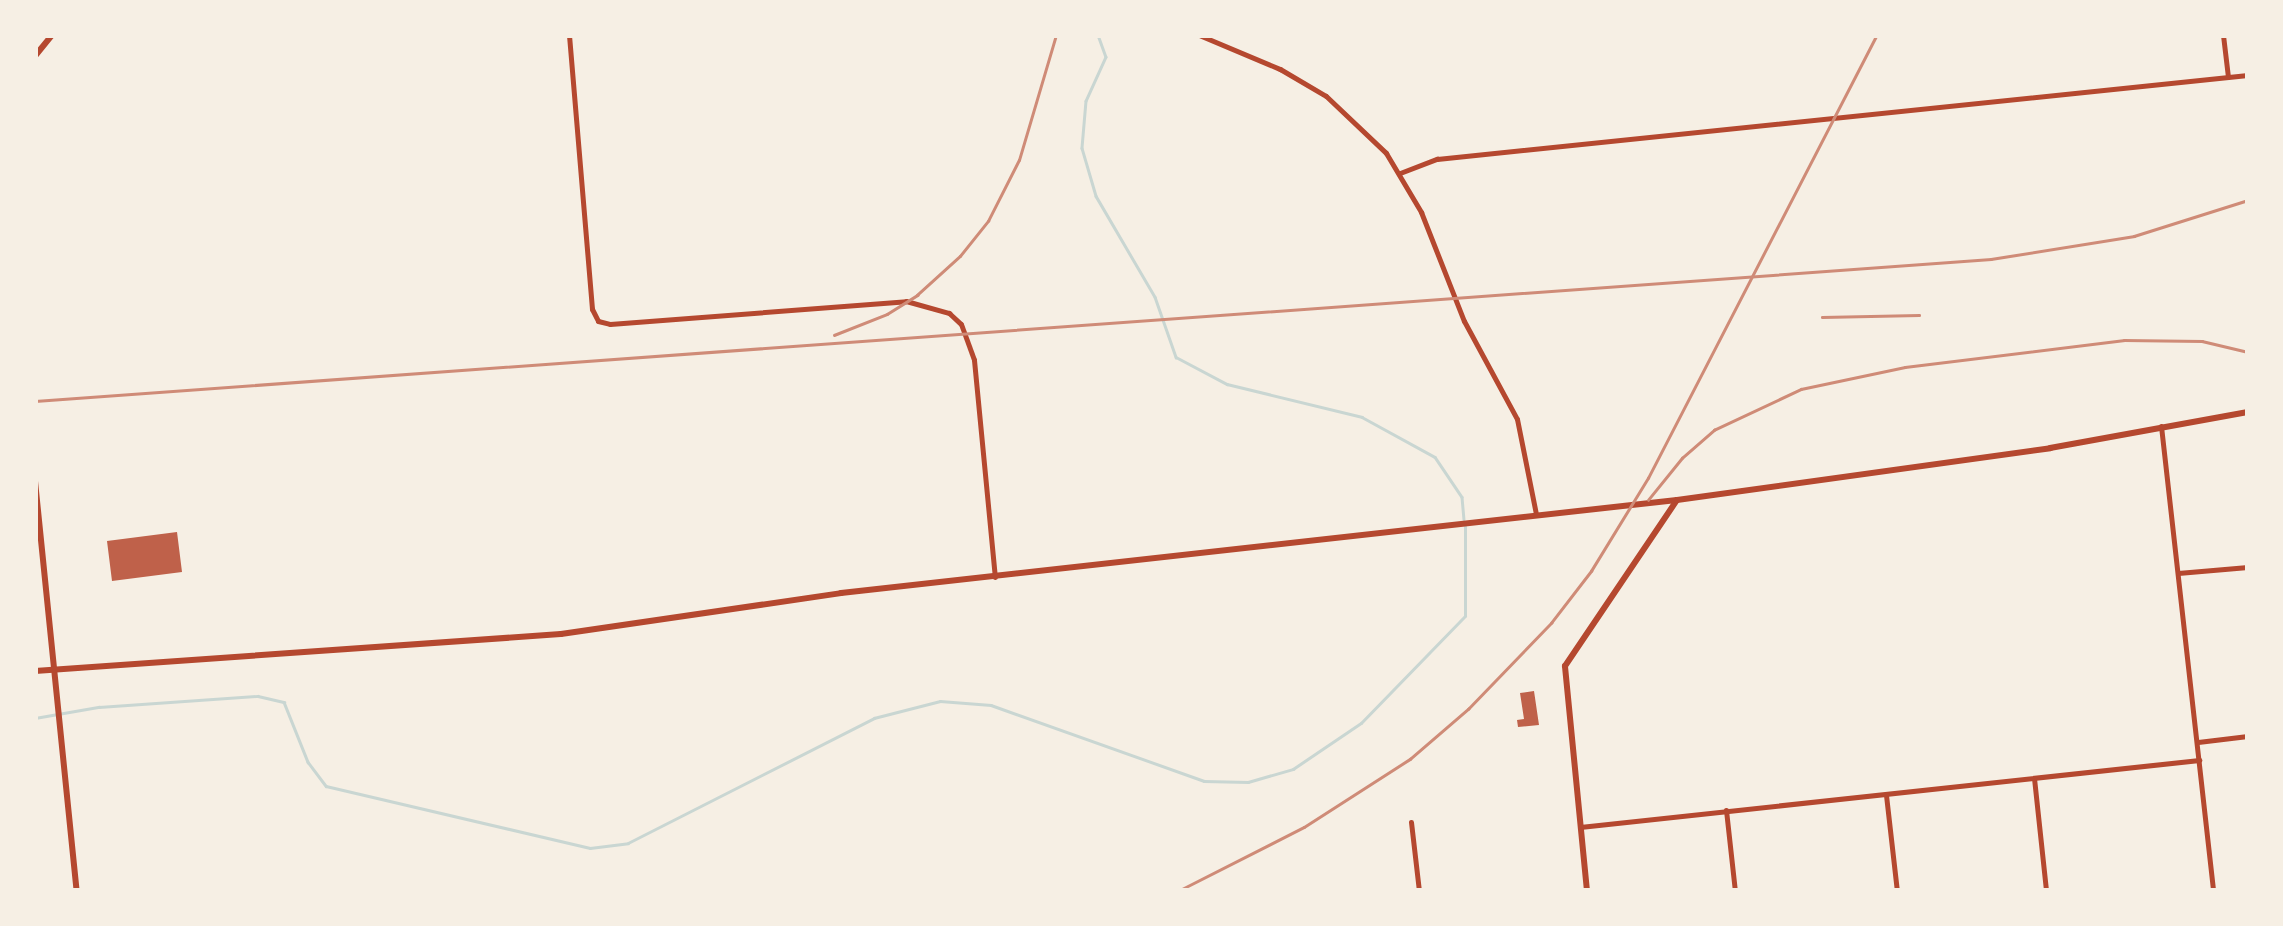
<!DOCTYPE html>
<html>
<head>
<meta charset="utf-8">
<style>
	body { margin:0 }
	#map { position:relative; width:2283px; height:926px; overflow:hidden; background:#f6efe4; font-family:Merriweather,serif }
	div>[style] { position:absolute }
	.stream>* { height:2.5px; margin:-1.25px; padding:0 1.25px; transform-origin:1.25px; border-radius:1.25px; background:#c9d6d2 }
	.building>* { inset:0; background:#bf614a }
	.minor>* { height:5px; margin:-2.5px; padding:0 2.5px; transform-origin:2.5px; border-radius:2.5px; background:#b5482f }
	.tertiary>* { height:6px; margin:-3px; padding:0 3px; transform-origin:3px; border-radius:3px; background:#b5482f }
	.secondary>* { height:6px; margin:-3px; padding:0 3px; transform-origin:3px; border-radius:3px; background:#b5482f }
	.rail>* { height:2.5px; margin:-1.25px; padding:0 1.25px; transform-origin:1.25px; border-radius:1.25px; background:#cf8b77 }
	span { translate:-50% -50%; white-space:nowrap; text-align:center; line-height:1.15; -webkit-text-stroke:9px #f6efe4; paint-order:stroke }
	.frame { position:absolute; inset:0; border:38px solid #f6efe4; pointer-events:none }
</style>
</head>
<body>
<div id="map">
	<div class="stream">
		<div style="left:1098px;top:35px;width:23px;rotate:70deg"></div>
		<div style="left:1106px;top:57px;width:48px;rotate:114.4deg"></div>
		<div style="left:1086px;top:101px;width:47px;rotate:94.9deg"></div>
		<div style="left:1082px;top:148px;width:50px;rotate:73.7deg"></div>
		<div style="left:1096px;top:196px;width:117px;rotate:59.7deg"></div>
		<div style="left:1155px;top:297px;width:64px;rotate:70.7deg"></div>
		<div style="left:1176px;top:357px;width:58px;rotate:27.9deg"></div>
		<div style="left:1227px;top:384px;width:139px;rotate:13.7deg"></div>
		<div style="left:1362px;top:417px;width:83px;rotate:28.7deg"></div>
		<div style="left:1435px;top:457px;width:48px;rotate:56deg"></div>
		<div style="left:1462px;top:497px;width:22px;rotate:85deg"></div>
		<div style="left:35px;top:718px;width:65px;rotate:-9.8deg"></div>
		<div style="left:99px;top:707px;width:159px;rotate:-4deg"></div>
		<div style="left:258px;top:696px;width:27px;rotate:13deg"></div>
		<div style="left:284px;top:702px;width:65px;rotate:68.2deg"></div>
		<div style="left:308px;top:762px;width:30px;rotate:53deg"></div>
		<div style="left:326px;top:786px;width:271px;rotate:13.2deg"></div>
		<div style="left:590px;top:848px;width:38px;rotate:-7deg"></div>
		<div style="left:628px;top:843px;width:276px;rotate:-26.9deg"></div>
		<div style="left:874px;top:718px;width:68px;rotate:-14.4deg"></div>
		<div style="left:940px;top:701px;width:51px;rotate:4.5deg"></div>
		<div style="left:991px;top:705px;width:226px;rotate:19.6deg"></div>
		<div style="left:1204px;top:781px;width:44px;rotate:1.3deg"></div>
		<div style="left:1248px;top:782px;width:47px;rotate:-16.1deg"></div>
		<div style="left:1293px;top:769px;width:82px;rotate:-34.1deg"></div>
		<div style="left:1361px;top:723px;width:149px;rotate:-45.8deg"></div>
		<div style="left:1465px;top:616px;width:89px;rotate:-90deg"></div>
	</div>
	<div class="building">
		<div style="clip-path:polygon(177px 532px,182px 572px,112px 581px,107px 541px)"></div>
		<div style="clip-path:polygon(1534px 691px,1539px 725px,1518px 727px,1517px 720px,1524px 719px,1520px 693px)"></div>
	</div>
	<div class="minor">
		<div style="left:569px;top:35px;width:275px;rotate:85.2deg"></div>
		<div style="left:592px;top:309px;width:13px;rotate:63deg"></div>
		<div style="left:598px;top:321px;width:12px;rotate:14deg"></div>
		<div style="left:610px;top:324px;width:297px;rotate:-4.4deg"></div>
		<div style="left:906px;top:301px;width:45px;rotate:15.6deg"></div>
		<div style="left:949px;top:313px;width:16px;rotate:43deg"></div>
		<div style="left:961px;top:324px;width:38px;rotate:70deg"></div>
		<div style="left:974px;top:360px;width:218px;rotate:84.5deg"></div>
		<div style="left:1199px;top:35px;width:88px;rotate:22.8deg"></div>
		<div style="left:1280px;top:69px;width:53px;rotate:30.4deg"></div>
		<div style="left:1326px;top:96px;width:83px;rotate:43.5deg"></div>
		<div style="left:1386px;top:153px;width:69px;rotate:59.3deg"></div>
		<div style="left:1421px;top:212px;width:117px;rotate:68.5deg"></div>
		<div style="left:1464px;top:321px;width:111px;rotate:61.6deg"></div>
		<div style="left:1517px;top:419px;width:97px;rotate:78.7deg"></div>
		<div style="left:2223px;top:35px;width:42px;rotate:83.2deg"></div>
		<div style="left:1400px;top:173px;width:40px;rotate:-21deg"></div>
		<div style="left:1437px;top:159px;width:815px;rotate:-5.91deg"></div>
		<div style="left:2161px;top:426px;width:468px;rotate:83.6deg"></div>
		<div style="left:2178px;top:573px;width:70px;rotate:-4.9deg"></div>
		<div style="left:2198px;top:742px;width:50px;rotate:-6.8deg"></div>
		<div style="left:2034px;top:778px;width:114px;rotate:83.9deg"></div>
		<div style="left:1886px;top:795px;width:97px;rotate:83.5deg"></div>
		<div style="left:1726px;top:810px;width:81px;rotate:83.7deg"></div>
		<div style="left:1411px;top:822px;width:69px;rotate:83.4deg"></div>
		<div style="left:1580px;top:827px;width:623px;rotate:-6.18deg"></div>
	</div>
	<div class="tertiary">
		<div style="left:1587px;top:891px;width:226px;rotate:-95.6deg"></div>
		<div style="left:1565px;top:666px;width:200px;rotate:-56deg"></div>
	</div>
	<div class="secondary">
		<div style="left:35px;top:56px;width:27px;rotate:-51deg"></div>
		<div style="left:35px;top:481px;width:412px;rotate:84.2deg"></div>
		<div style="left:35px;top:671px;width:527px;rotate:-4.02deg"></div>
		<div style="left:561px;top:634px;width:283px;rotate:-8.3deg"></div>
		<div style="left:841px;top:593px;width:841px;rotate:-6.35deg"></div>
		<div style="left:1677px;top:500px;width:377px;rotate:-7.9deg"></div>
		<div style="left:2050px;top:448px;width:201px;rotate:-10.3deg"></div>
	</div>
	<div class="rail">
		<div style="left:1822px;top:317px;width:97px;rotate:-1.2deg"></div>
		<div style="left:834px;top:335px;width:57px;rotate:-21.6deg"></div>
		<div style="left:887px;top:314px;width:36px;rotate:-32deg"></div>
		<div style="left:917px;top:295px;width:58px;rotate:-42.2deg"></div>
		<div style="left:960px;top:256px;width:45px;rotate:-51.3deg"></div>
		<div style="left:988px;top:221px;width:68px;rotate:-63.1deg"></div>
		<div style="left:1019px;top:160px;width:130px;rotate:-73.5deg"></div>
		<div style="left:35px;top:401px;width:1961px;rotate:-4.15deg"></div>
		<div style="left:1991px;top:259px;width:145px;rotate:-9.1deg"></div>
		<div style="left:2134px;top:236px;width:120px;rotate:-17.5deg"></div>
		<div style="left:1648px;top:500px;width:54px;rotate:-51deg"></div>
		<div style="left:1682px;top:458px;width:43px;rotate:-41.2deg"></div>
		<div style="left:1714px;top:430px;width:96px;rotate:-25.2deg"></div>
		<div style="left:1801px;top:389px;width:106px;rotate:-11.9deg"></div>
		<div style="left:1905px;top:367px;width:221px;rotate:-7deg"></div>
		<div style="left:2124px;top:340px;width:78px;rotate:0.7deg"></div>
		<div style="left:2202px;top:341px;width:47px;rotate:13.4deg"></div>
		<div style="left:1178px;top:891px;width:141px;rotate:-26.9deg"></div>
		<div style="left:1304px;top:827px;width:126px;rotate:-32.7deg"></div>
		<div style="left:1410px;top:759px;width:77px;rotate:-40.8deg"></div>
		<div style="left:1468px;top:709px;width:120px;rotate:-46deg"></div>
		<div style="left:1551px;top:623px;width:66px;rotate:-52.4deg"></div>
		<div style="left:1591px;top:571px;width:109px;rotate:-58.5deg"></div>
		<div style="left:1648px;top:478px;width:499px;rotate:-62.7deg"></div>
	</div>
	<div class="frame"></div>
</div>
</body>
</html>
